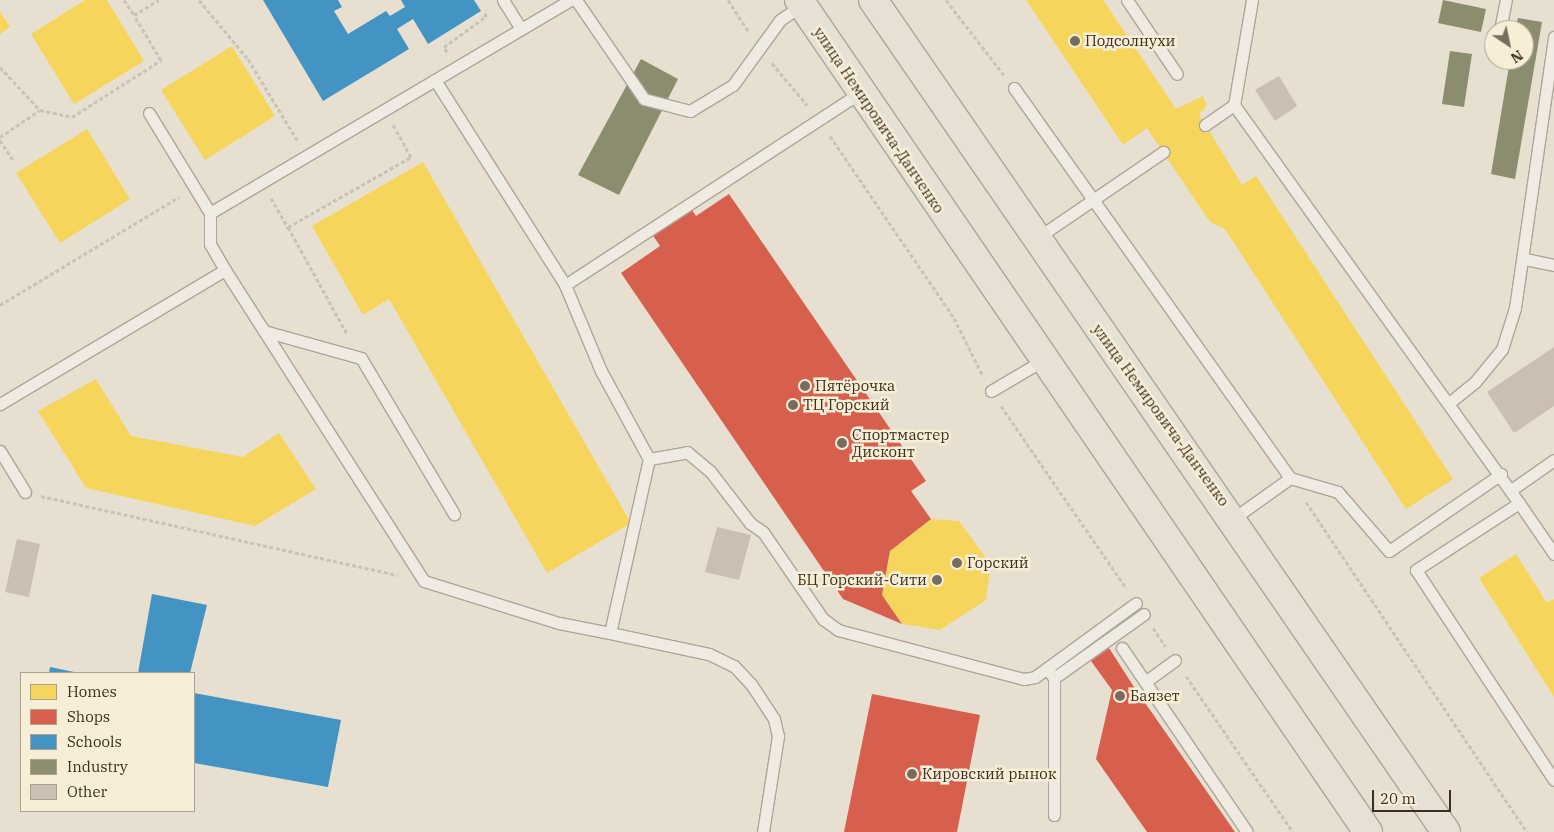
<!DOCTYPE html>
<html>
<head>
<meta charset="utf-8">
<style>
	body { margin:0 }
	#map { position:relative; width:1554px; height:832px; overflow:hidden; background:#e7e0d1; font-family:"IBM Plex Serif",serif }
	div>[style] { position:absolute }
	.homes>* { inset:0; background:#f6d55c }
	.shops>* { inset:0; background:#d6604d }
	.schools>* { inset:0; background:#4393c3 }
	.industry>* { inset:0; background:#8c8c6e }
	.building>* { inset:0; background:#cbbfb2 }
	.path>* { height:3px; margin-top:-1.5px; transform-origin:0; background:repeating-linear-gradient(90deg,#c8c2b9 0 4px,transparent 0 6.5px) }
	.roads { filter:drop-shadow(1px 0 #ada599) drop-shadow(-1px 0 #ada599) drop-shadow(0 1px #ada599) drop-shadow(0 -1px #ada599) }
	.lane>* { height:11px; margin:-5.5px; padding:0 5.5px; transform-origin:5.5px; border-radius:5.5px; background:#efebe3 }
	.primary>* { height:28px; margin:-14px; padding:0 14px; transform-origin:14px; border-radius:14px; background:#e6e1d4 }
	.dots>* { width:14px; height:14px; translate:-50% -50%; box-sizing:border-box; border:2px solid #f7eed8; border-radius:50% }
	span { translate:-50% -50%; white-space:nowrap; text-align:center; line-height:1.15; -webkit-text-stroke:5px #f7eed8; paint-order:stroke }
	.poi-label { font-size:15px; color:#3d2e20 }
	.left { translate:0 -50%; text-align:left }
	.right { translate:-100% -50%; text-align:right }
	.street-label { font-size:15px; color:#3d2e20 }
	.legend { position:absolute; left:20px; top:672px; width:175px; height:140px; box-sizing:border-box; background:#f7eed8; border:1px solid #ada18e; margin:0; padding:6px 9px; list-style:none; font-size:15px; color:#3d2e20 }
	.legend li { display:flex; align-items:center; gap:10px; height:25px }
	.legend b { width:25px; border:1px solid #ada18e }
	.north { position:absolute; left:1484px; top:20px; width:50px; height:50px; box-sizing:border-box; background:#f7eed8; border:1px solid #ada18e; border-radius:50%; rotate:146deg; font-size:14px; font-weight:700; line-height:20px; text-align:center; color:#3d2e20 }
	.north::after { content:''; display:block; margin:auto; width:18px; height:22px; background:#786c5e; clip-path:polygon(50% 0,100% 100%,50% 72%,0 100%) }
	.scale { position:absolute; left:1372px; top:790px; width:79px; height:22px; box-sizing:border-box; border:2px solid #3d2e20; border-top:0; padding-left:6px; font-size:15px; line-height:18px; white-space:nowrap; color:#3d2e20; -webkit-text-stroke:4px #f7eed8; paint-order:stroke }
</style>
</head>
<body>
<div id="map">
	<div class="homes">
		<div style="clip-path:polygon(85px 0,107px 0,144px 61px,74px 104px,31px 34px)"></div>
		<div style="clip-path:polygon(1026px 0,1103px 0,1176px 109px,1203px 96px,1207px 106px,1199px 114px,1242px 185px,1256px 176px,1453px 479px,1406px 509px,1225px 229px,1210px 222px,1147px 128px,1123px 145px)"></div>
		<div style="clip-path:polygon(0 11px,10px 27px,0 34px)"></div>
		<div style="clip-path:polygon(232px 46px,275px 116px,205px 160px,161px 90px)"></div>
		<div style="clip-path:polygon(87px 129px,130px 199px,60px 243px,16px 173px)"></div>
		<div style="clip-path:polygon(423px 162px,631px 523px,547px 573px,389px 299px,363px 315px,312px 226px)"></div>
		<div style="clip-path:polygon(96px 379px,131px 436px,243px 457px,279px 433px,316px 489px,255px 526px,86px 488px,38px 411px)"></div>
		<div style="clip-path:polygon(931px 519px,959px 521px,991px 565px,986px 600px,940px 630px,902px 624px,882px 595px,890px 551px)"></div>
		<div style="clip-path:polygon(1516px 554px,1547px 603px,1554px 599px,1554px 697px,1479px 578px)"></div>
	</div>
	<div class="shops">
		<div style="clip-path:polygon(729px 194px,926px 481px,911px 491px,931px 519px,890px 551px,882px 595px,902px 624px,843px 599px,621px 273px,660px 246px,652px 234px,690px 207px,696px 216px)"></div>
		<div style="clip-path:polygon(1109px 648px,1134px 687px,1235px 832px,1147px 832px,1096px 759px,1112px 690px,1091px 661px)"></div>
		<div style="clip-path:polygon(872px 694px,980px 715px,957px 832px,844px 832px)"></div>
	</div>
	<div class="schools">
		<div style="clip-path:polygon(263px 0,338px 0,342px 7px,334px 11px,348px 34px,386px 11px,390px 16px,405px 7px,401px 0,474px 0,481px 11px,428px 44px,413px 19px,397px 29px,409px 49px,323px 101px)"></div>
		<div style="clip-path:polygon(152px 594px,207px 605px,190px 673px,138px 673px)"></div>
		<div style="clip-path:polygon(50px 667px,74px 672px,74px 673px,49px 673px)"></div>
		<div style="clip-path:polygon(194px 693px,341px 720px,328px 787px,194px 763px)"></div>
	</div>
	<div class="industry">
		<div style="clip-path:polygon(1443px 0,1486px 9px,1481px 32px,1438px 23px)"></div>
		<div style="clip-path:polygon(1518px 18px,1542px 22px,1515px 179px,1491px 174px,1510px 60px,1524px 60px,1524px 30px,1515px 30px)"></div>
		<div style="clip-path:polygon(1450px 51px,1472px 54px,1464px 107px,1442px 104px)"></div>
		<div style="clip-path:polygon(641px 59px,678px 79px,619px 195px,578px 175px)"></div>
	</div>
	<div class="building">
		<div style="clip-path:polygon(1279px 76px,1297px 106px,1275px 121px,1255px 90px)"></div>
		<div style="clip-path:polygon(1554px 347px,1554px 406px,1514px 433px,1487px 392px)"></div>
		<div style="clip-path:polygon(717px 527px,751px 535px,739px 580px,705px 572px)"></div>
		<div style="clip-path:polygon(17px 539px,40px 544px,29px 597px,5px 592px)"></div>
	</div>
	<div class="path">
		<div style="left:124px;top:0;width:18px;rotate:56deg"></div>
		<div style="left:199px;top:0;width:77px;rotate:50.3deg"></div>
		<div style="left:248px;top:59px;width:95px;rotate:58.8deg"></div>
		<div style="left:728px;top:0;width:38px;rotate:57deg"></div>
		<div style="left:946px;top:0;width:95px;rotate:52.3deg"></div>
		<div style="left:447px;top:52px;width:6px;rotate:-121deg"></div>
		<div style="left:444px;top:47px;width:51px;rotate:-36.2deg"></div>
		<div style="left:485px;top:17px;width:7px;rotate:-74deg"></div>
		<div style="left:772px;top:63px;width:55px;rotate:50.2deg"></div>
		<div style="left:0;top:67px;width:59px;rotate:47.1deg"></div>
		<div style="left:40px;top:110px;width:33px;rotate:12deg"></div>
		<div style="left:72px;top:117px;width:106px;rotate:-32.6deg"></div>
		<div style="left:161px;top:60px;width:52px;rotate:-121deg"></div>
		<div style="left:134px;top:15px;width:29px;rotate:-31deg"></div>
		<div style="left:830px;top:136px;width:220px;rotate:55.7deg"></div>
		<div style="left:954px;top:318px;width:63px;rotate:63.4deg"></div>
		<div style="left:0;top:137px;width:48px;rotate:-34deg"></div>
		<div style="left:0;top:140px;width:24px;rotate:57deg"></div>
		<div style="left:271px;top:198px;width:34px;rotate:60deg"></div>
		<div style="left:288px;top:227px;width:142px;rotate:-29.6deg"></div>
		<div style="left:411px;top:157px;width:37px;rotate:-119deg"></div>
		<div style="left:288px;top:227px;width:122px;rotate:61.1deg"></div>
		<div style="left:0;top:305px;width:209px;rotate:-31.1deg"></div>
		<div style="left:1001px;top:406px;width:221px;rotate:55.5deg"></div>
		<div style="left:41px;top:496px;width:365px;rotate:12.5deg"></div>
		<div style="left:1306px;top:502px;width:397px;rotate:56.2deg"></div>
		<div style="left:1153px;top:628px;width:22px;rotate:56deg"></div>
		<div style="left:1186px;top:676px;width:189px;rotate:55.6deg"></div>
	</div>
	<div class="roads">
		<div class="lane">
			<div style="left:503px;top:0;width:34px;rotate:58deg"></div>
			<div style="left:576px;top:0;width:120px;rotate:55.5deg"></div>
			<div style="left:644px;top:99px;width:48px;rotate:14.6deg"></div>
			<div style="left:690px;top:111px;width:50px;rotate:-31.2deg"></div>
			<div style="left:733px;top:85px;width:80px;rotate:-54.1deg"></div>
			<div style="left:780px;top:20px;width:27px;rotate:-34deg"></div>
			<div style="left:1127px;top:0;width:89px;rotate:56deg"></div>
			<div style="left:1252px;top:0;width:107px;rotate:99.7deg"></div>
			<div style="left:1234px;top:105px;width:490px;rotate:54.4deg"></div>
			<div style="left:1519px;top:503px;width:123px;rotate:147deg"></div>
			<div style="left:1416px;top:570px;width:251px;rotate:56.7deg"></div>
			<div style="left:1500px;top:30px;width:31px;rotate:-79deg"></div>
			<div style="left:435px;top:80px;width:243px;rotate:57.6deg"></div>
			<div style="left:565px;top:285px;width:352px;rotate:-33.1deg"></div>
			<div style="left:1014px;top:88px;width:478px;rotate:54.7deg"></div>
			<div style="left:149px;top:113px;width:117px;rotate:58.6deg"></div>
			<div style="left:210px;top:213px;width:31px;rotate:90deg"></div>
			<div style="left:210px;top:244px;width:30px;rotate:60deg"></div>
			<div style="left:225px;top:270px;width:369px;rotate:57.4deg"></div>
			<div style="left:424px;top:581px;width:141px;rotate:17.3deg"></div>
			<div style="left:559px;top:623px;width:52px;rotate:11.1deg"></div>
			<div style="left:610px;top:633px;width:178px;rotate:-77.4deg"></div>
			<div style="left:649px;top:459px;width:100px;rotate:-118.6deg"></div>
			<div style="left:601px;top:371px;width:93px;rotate:-112.7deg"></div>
			<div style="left:1205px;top:125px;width:35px;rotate:-35deg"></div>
			<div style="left:210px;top:213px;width:418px;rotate:-30.6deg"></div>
			<div style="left:1037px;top:238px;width:153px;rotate:-34.3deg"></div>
			<div style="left:1525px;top:259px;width:30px;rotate:12deg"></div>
			<div style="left:264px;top:331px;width:101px;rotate:15.6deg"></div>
			<div style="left:361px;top:358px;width:182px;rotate:59.2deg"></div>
			<div style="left:991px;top:391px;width:59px;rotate:-30.5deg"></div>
			<div style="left:1449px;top:403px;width:33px;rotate:-39deg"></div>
			<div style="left:1475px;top:382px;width:43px;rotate:-50.7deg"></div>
			<div style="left:1502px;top:349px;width:43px;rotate:-72.4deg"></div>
			<div style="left:1515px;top:308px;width:274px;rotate:-81.8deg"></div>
			<div style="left:0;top:404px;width:262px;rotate:-30.8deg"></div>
			<div style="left:0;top:451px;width:48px;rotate:58.6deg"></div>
			<div style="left:649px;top:459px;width:39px;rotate:-10deg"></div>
			<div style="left:687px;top:452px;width:30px;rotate:40deg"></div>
			<div style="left:710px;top:471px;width:66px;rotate:52.4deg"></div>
			<div style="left:750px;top:523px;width:16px;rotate:35deg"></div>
			<div style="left:763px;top:532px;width:106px;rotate:55.4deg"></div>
			<div style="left:823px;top:619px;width:19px;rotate:36deg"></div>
			<div style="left:838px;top:630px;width:192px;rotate:14.8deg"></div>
			<div style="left:1024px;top:679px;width:11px;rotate:-10deg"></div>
			<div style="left:1035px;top:677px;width:125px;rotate:-36.2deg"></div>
			<div style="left:1511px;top:490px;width:52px;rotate:-34.9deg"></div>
			<div style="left:1519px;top:503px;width:62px;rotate:55.5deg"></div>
			<div style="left:1234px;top:518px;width:69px;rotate:-35.5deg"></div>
			<div style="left:1290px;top:478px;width:50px;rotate:16.3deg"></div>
			<div style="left:1338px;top:492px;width:78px;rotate:49.2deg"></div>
			<div style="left:1389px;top:551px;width:136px;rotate:-34.5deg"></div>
			<div style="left:610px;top:633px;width:101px;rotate:12deg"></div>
			<div style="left:709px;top:654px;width:28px;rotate:26deg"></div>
			<div style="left:734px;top:666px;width:25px;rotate:47deg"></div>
			<div style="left:751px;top:684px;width:42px;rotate:56.7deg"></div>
			<div style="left:774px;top:719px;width:17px;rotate:77deg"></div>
			<div style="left:778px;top:736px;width:97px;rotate:98.9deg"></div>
			<div style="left:1122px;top:648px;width:222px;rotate:55.8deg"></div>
			<div style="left:1047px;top:668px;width:12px;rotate:55deg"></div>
			<div style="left:1054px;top:678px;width:137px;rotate:90deg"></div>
			<div style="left:1054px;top:678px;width:110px;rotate:-35.4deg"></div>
			<div style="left:1145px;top:682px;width:37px;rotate:-36deg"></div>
		</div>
		<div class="primary">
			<div style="left:799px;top:0;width:1008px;rotate:55.63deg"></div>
			<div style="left:873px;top:0;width:1010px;rotate:55.44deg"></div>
		</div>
	</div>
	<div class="dots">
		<div style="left:1075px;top:41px;background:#786c5e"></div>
		<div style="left:805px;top:386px;background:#786c5e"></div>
		<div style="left:793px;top:405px;background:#786c5e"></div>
		<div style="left:842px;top:443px;background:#786c5e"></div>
		<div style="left:957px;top:563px;background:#786c5e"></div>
		<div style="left:937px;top:580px;background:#786c5e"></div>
		<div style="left:1120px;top:696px;background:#786c5e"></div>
		<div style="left:912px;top:774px;background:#786c5e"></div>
	</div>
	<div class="poi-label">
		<span class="left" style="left:1085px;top:41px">Подсолнухи</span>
		<span class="left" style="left:815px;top:386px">Пятёрочка</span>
		<span class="left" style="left:803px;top:405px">ТЦ Горский</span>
		<span class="left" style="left:852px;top:443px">Спортмастер<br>Дисконт</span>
		<span class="left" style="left:967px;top:563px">Горский</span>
		<span class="right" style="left:927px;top:580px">БЦ Горский-Сити</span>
		<span class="left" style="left:1130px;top:696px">Баязет</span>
		<span class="left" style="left:922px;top:774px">Кировский рынок</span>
	</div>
	<div class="street-label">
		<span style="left:879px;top:120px;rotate:56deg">улица Немировича-Данченко</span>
		<span style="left:1161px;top:415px;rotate:54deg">улица Немировича-Данченко</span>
	</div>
	<ul class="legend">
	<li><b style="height:14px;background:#f6d55c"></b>Homes</li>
	<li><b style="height:14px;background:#d6604d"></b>Shops</li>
	<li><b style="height:14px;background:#4393c3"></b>Schools</li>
	<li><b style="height:14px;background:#8c8c6e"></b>Industry</li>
	<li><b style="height:14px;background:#cbbfb2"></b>Other</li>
	</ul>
	<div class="north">N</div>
	<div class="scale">20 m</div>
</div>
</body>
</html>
